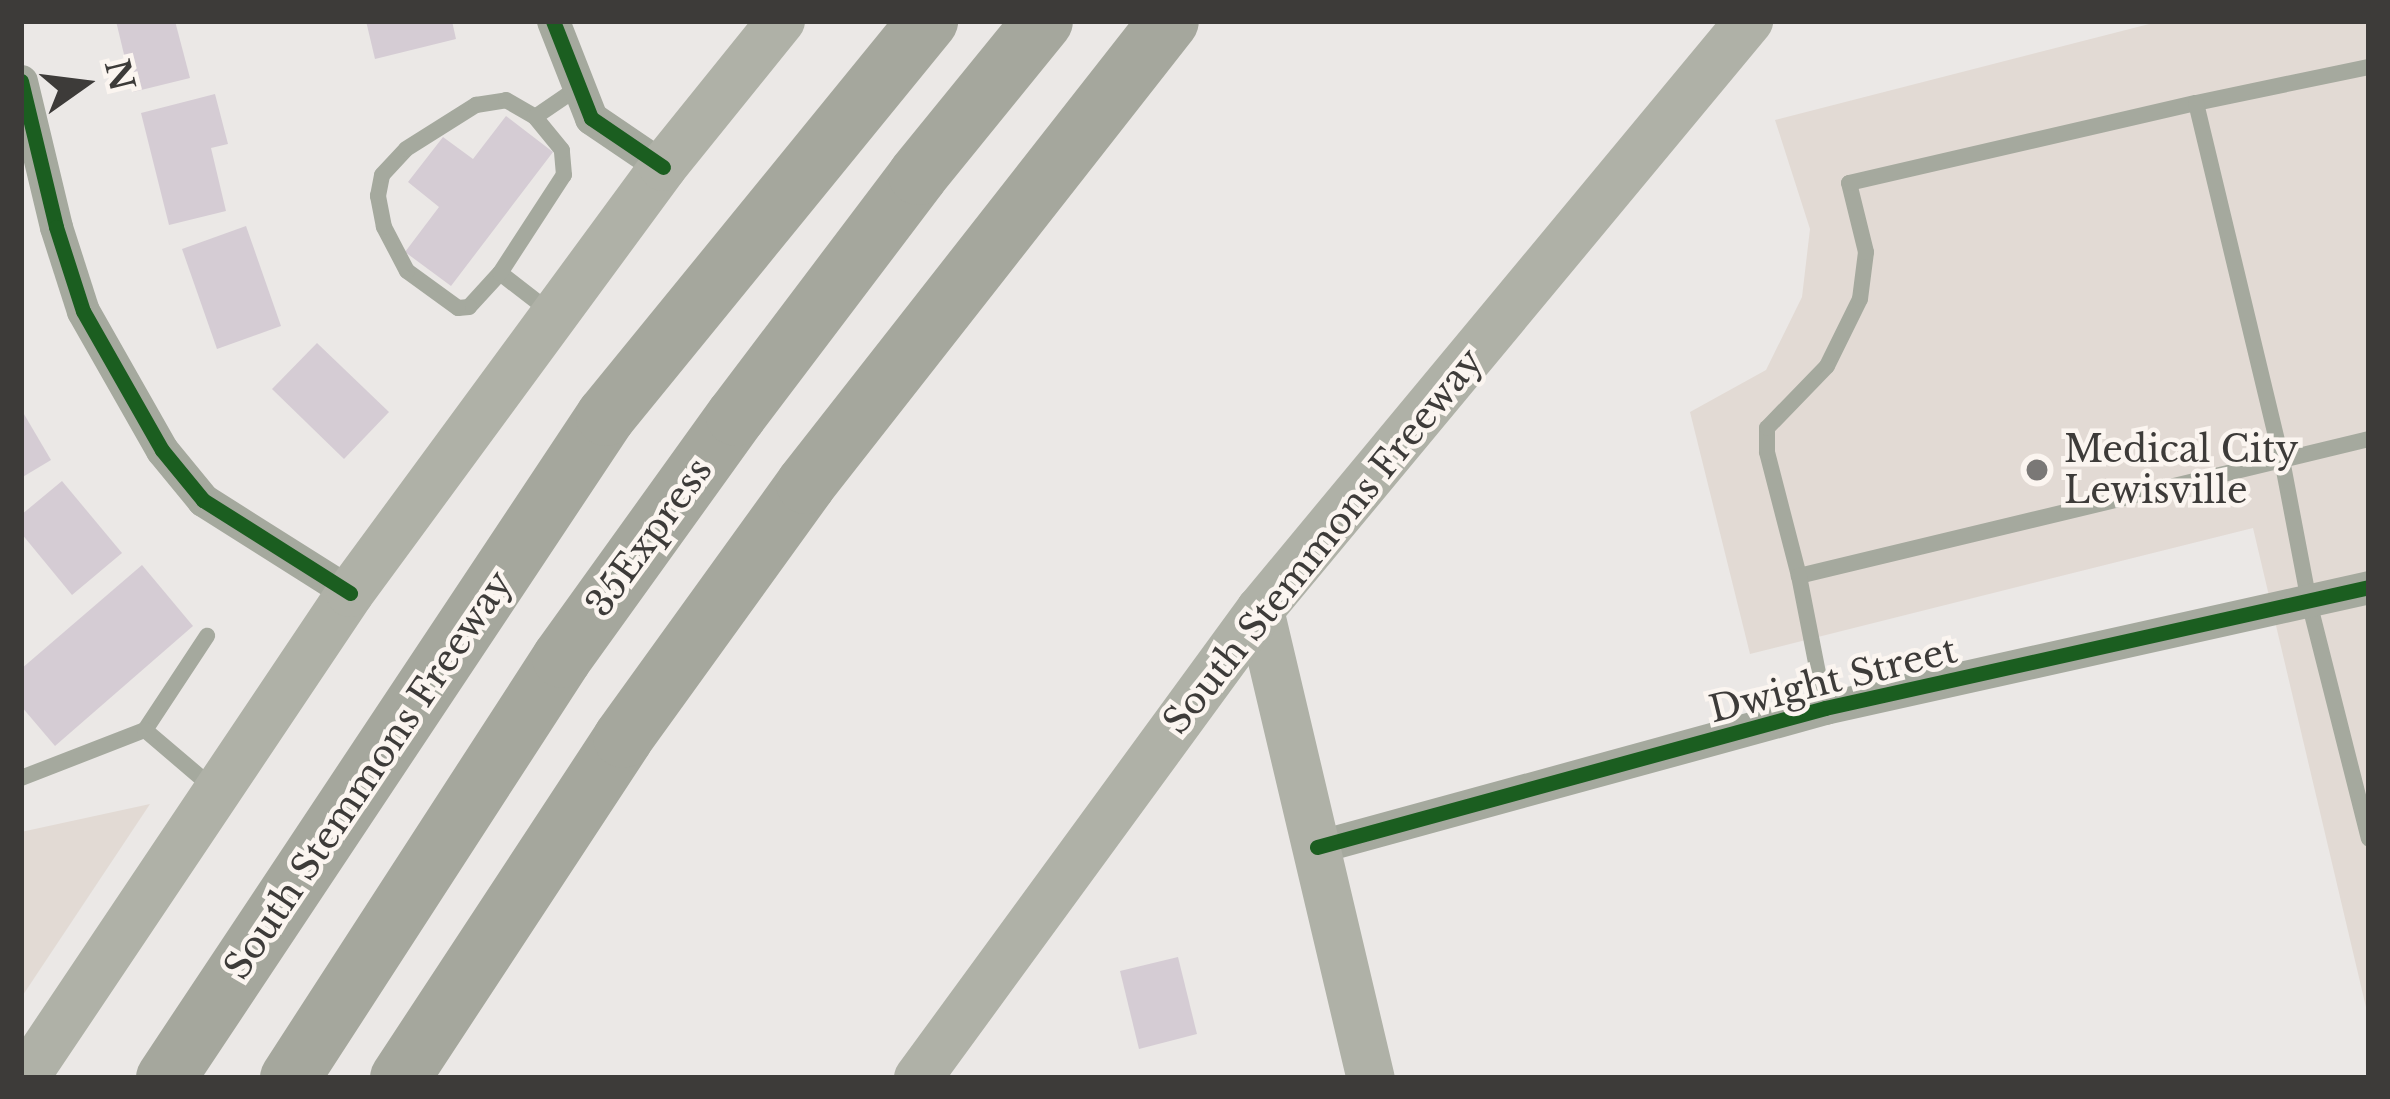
<!DOCTYPE html>
<html>
<head>
<meta charset="utf-8">
<style>
	body { margin:0 }
	#map { position:relative; width:2390px; height:1099px; overflow:hidden; background:#ebe8e6; font-family:"Libre Baskerville",serif }
	div>[style] { position:absolute }
	.built>* { inset:0; background:#e2dad4 }
	.building>* { inset:0; background:#d5ccd4 }
	.lane>* { height:16px; margin:-8px; padding:0 8px; transform-origin:8px; border-radius:8px; background:#a5a99e }
	.street>* { height:33px; margin:-16.5px; padding:0 16.5px; transform-origin:16.5px; border-radius:16.5px; background:#a5a99e }
	.secondary>* { height:48px; margin:-24px; padding:0 24px; transform-origin:24px; border-radius:24px; background:#afb1a7 }
	.highway>* { height:60px; margin:-30px; padding:0 30px; transform-origin:30px; border-radius:30px; background:#a5a79d }
	.cycleway>* { height:15px; margin:-7.5px; padding:0 7.5px; transform-origin:7.5px; border-radius:7.5px; background:#1b5e20 }
	.dots>* { width:33px; height:33px; translate:-50% -50%; box-sizing:border-box; border:6px solid #fbf5f0; border-radius:50% }
	span { translate:-50% -50%; white-space:nowrap; text-align:center; line-height:1.15; -webkit-text-stroke:9px #fbf5f0; paint-order:stroke }
	.poi-label { font-size:36px; color:#3d3b39 }
	.left { translate:0 -50%; text-align:left }
	.street-label { font-size:36px; color:#3d3b39 }
	.frame { position:absolute; inset:0; border:24px solid #3d3b39; pointer-events:none }
	.north { position:absolute; left:24px; top:24px; width:120px; height:120px; -webkit-text-stroke:9px #fbf5f0; paint-order:stroke; rotate:76deg; font-size:33px; font-weight:700; line-height:48px; text-align:center; color:#3d3b39 }
	.north::after { content:''; display:block; margin:auto; width:42px; height:54px; background:#3d3b39; clip-path:polygon(50% 0,100% 100%,50% 72%,0 100%) }
</style>
</head>
<body>
<div id="map">
	<div class="built">
		<div style="clip-path:polygon(2161px 21px,2369px 21px,2369px 1020px,2253px 528px,1750px 654px,1690px 412px,1766px 370px,1802px 297px,1810px 229px,1775px 120px)"></div>
		<div style="clip-path:polygon(150px 804px,21px 998px,21px 832px)"></div>
	</div>
	<div class="building">
		<div style="clip-path:polygon(116px 21px,175px 21px,190px 78px,133px 92px)"></div>
		<div style="clip-path:polygon(366px 21px,452px 21px,456px 39px,375px 59px)"></div>
		<div style="clip-path:polygon(215px 94px,228px 144px,211px 148px,226px 211px,169px 225px,141px 113px)"></div>
		<div style="clip-path:polygon(506px 116px,553px 152px,451px 286px,405px 252px,439px 207px,408px 182px,443px 137px,473px 159px)"></div>
		<div style="clip-path:polygon(246px 226px,281px 326px,217px 349px,182px 249px)"></div>
		<div style="clip-path:polygon(317px 343px,389px 412px,344px 459px,272px 389px)"></div>
		<div style="clip-path:polygon(21px 409px,51px 460px,21px 478px)"></div>
		<div style="clip-path:polygon(62px 481px,122px 553px,72px 595px,21px 533px,21px 515px)"></div>
		<div style="clip-path:polygon(142px 565px,193px 626px,55px 746px,21px 706px,21px 669px)"></div>
		<div style="clip-path:polygon(1178px 957px,1197px 1034px,1139px 1049px,1120px 971px)"></div>
	</div>
	<div class="lane">
		<div style="left:2196px;top:103px;width:177px;rotate:-11.8deg"></div>
		<div style="left:500px;top:273px;width:46px;rotate:132.4deg"></div>
		<div style="left:469px;top:307px;width:11px;rotate:175deg"></div>
		<div style="left:458px;top:308px;width:63px;rotate:-144deg"></div>
		<div style="left:407px;top:271px;width:50px;rotate:-117.6deg"></div>
		<div style="left:384px;top:227px;width:32px;rotate:-101deg"></div>
		<div style="left:378px;top:196px;width:21px;rotate:-79deg"></div>
		<div style="left:382px;top:175px;width:35px;rotate:-47deg"></div>
		<div style="left:406px;top:149px;width:83px;rotate:-32.2deg"></div>
		<div style="left:476px;top:105px;width:30px;rotate:-9deg"></div>
		<div style="left:506px;top:100px;width:34px;rotate:30deg"></div>
		<div style="left:553px;top:314px;width:67px;rotate:-142.3deg"></div>
		<div style="left:500px;top:273px;width:117px;rotate:-56.9deg"></div>
		<div style="left:564px;top:175px;width:25px;rotate:-95deg"></div>
		<div style="left:562px;top:150px;width:43px;rotate:-129.3deg"></div>
		<div style="left:535px;top:117px;width:53px;rotate:-34.3deg"></div>
		<div style="left:2369px;top:439px;width:89px;rotate:166.4deg"></div>
		<div style="left:2282px;top:460px;width:145px;rotate:79.2deg"></div>
		<div style="left:2309px;top:602px;width:244px;rotate:75.8deg"></div>
		<div style="left:1799px;top:576px;width:128px;rotate:-104.5deg"></div>
		<div style="left:1767px;top:452px;width:24px;rotate:-90deg"></div>
		<div style="left:1767px;top:428px;width:86px;rotate:-45.9deg"></div>
		<div style="left:1827px;top:366px;width:75px;rotate:-63.8deg"></div>
		<div style="left:1860px;top:299px;width:47px;rotate:-82.7deg"></div>
		<div style="left:1866px;top:252px;width:71px;rotate:-103.8deg"></div>
		<div style="left:1849px;top:183px;width:356px;rotate:-13deg"></div>
		<div style="left:2196px;top:103px;width:367px;rotate:76.5deg"></div>
		<div style="left:2282px;top:460px;width:497px;rotate:166.5deg"></div>
		<div style="left:1799px;top:576px;width:135px;rotate:78.9deg"></div>
		<div style="left:145px;top:730px;width:113px;rotate:-56.6deg"></div>
		<div style="left:21px;top:778px;width:133px;rotate:-21.2deg"></div>
		<div style="left:145px;top:730px;width:88px;rotate:40.4deg"></div>
	</div>
	<div class="street">
		<div style="left:553px;top:21px;width:104px;rotate:68.6deg"></div>
		<div style="left:591px;top:118px;width:87px;rotate:34.2deg"></div>
		<div style="left:21px;top:81px;width:150px;rotate:76.5deg"></div>
		<div style="left:56px;top:227px;width:88px;rotate:72.2deg"></div>
		<div style="left:83px;top:311px;width:160px;rotate:60.4deg"></div>
		<div style="left:162px;top:450px;width:65px;rotate:50.6deg"></div>
		<div style="left:203px;top:500px;width:174px;rotate:32.3deg"></div>
		<div style="left:1317px;top:847px;width:527px;rotate:-15.3deg"></div>
		<div style="left:1825px;top:708px;width:557px;rotate:-12.54deg"></div>
	</div>
	<div class="secondary">
		<div style="left:1260px;top:610px;width:481px;rotate:76.7deg"></div>
		<div style="left:25px;top:1078px;width:584px;rotate:-56.17deg"></div>
		<div style="left:350px;top:593px;width:529px;rotate:-53.69deg"></div>
		<div style="left:663px;top:167px;width:188px;rotate:-51.1deg"></div>
		<div style="left:918px;top:1078px;width:580px;rotate:-53.84deg"></div>
		<div style="left:1260px;top:610px;width:766px;rotate:-50.3deg"></div>
	</div>
	<div class="highway">
		<div style="left:166px;top:1078px;width:795px;rotate:-56.39deg"></div>
		<div style="left:606px;top:416px;width:510px;rotate:-50.81deg"></div>
		<div style="left:290px;top:1078px;width:500px;rotate:-57.07deg"></div>
		<div style="left:562px;top:658px;width:298px;rotate:-54.3deg"></div>
		<div style="left:736px;top:416px;width:302px;rotate:-52.9deg"></div>
		<div style="left:918px;top:175px;width:198px;rotate:-50.9deg"></div>
		<div style="left:400px;top:1078px;width:407px;rotate:-56.7deg"></div>
		<div style="left:623px;top:738px;width:313px;rotate:-54.2deg"></div>
		<div style="left:806px;top:484px;width:588px;rotate:-51.9deg"></div>
	</div>
	<div class="cycleway">
		<div style="left:553px;top:21px;width:104px;rotate:68.6deg"></div>
		<div style="left:591px;top:118px;width:87px;rotate:34.2deg"></div>
		<div style="left:21px;top:81px;width:150px;rotate:76.5deg"></div>
		<div style="left:56px;top:227px;width:88px;rotate:72.2deg"></div>
		<div style="left:83px;top:311px;width:160px;rotate:60.4deg"></div>
		<div style="left:162px;top:450px;width:65px;rotate:50.6deg"></div>
		<div style="left:203px;top:500px;width:174px;rotate:32.3deg"></div>
		<div style="left:1317px;top:847px;width:527px;rotate:-15.3deg"></div>
		<div style="left:1825px;top:708px;width:557px;rotate:-12.54deg"></div>
	</div>
	<div class="dots">
		<div style="left:2037px;top:470px;background:#7a7876"></div>
	</div>
	<div class="poi-label">
		<span class="left" style="left:2064px;top:470px">Medical City<br>Lewisville</span>
	</div>
	<div class="street-label">
		<span style="left:649px;top:537px;rotate:-54deg">35Express</span>
		<span style="left:1323px;top:541px;rotate:-51deg">South Stemmons Freeway</span>
		<span style="left:1833px;top:680px;rotate:-14deg">Dwight Street</span>
		<span style="left:368px;top:775px;rotate:-56deg">South Stemmons Freeway</span>
	</div>
	<div class="frame"></div>
	<div class="north">N</div>
</div>
</body>
</html>
